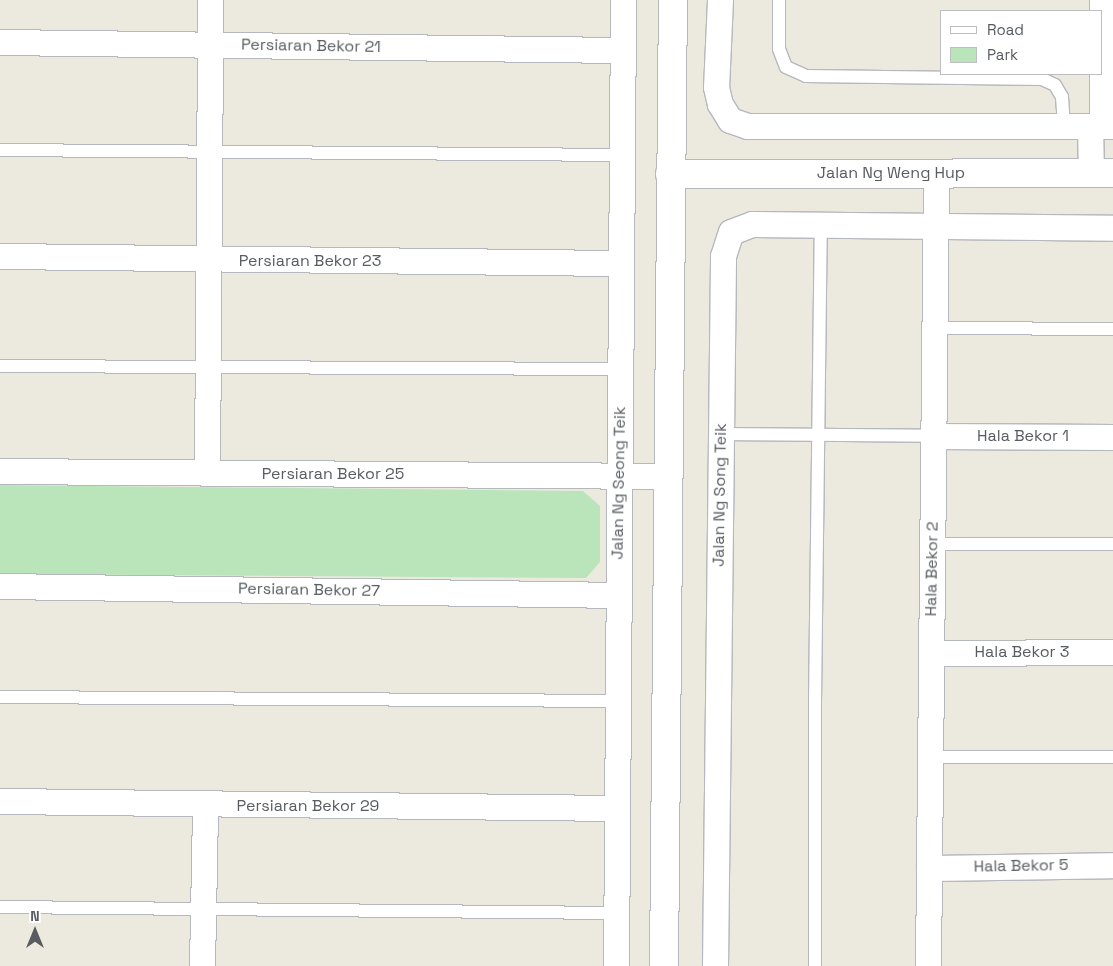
<!DOCTYPE html>
<html>
<head>
<meta charset="utf-8">
<style>
	body { margin:0 }
	#map { position:relative; width:1113px; height:966px; overflow:hidden; background:#ece9df; font-family:"Space Grotesk",sans-serif }
	div>[style] { position:absolute }
	.green>* { inset:0; background:#bae5ba }
	.roads { filter:drop-shadow(1px 0 #b5b8bd) drop-shadow(-1px 0 #b5b8bd) drop-shadow(0 1px #b5b8bd) drop-shadow(0 -1px #b5b8bd) }
	.lane>* { height:12px; margin:-6px; padding:0 6px; transform-origin:6px; border-radius:6px; background:#fff }
	.street>* { height:25px; margin:-12.5px; padding:0 12.5px; transform-origin:12.5px; border-radius:12.5px; background:#fff }
	.secondary>* { height:28px; margin:-14px; padding:0 14px; transform-origin:14px; border-radius:14px; background:#fff }
	span { translate:-50% -50%; white-space:nowrap; text-align:center; line-height:1.15; -webkit-text-stroke:4px #fff; paint-order:stroke }
	.street-label { font-size:16px; color:#585c61 }
	.legend { position:absolute; left:940px; top:10px; width:162px; height:65px; box-sizing:border-box; background:#fff; border:1px solid #bcbec0; margin:0; padding:6px 9px; list-style:none; font-size:15px; color:#585c61 }
	.legend li { display:flex; align-items:center; gap:10px; height:25px }
	.legend b { width:25px; border:1px solid #bcbec0 }
	.north { position:absolute; left:10px; top:906px; width:50px; height:50px; -webkit-text-stroke:4px #fff; paint-order:stroke; rotate:0deg; font-size:14px; font-weight:700; line-height:20px; text-align:center; color:#585c61 }
	.north::after { content:''; display:block; margin:auto; width:18px; height:22px; background:#585c61; clip-path:polygon(50% 0,100% 100%,50% 72%,0 100%) }
</style>
</head>
<body>
<div id="map">
	<div class="green">
		<div style="clip-path:polygon(0 485px,583px 491px,600px 506px,600px 562px,586px 578px,0 574px)"></div>
	</div>
	<div class="roads">
		<div class="lane">
			<div style="left:779px;top:0;width:49px;rotate:90deg"></div>
			<div style="left:779px;top:49px;width:19px;rotate:69deg"></div>
			<div style="left:786px;top:67px;width:22px;rotate:24deg"></div>
			<div style="left:806px;top:76px;width:236px;rotate:0.7deg"></div>
			<div style="left:1042px;top:79px;width:14px;rotate:25deg"></div>
			<div style="left:1055px;top:85px;width:14px;rotate:60deg"></div>
			<div style="left:1062px;top:97px;width:28px;rotate:86deg"></div>
			<div style="left:0;top:150px;width:622px;rotate:0.46deg"></div>
			<div style="left:935px;top:328px;width:178px;rotate:0.3deg"></div>
			<div style="left:0;top:366px;width:621px;rotate:0.28deg"></div>
			<div style="left:721px;top:434px;width:212px;rotate:0.5deg"></div>
			<div style="left:932px;top:544px;width:181px"></div>
			<div style="left:0;top:697px;width:618px;rotate:0.37deg"></div>
			<div style="left:930px;top:757px;width:183px"></div>
			<div style="left:0;top:907px;width:617px;rotate:0.56deg"></div>
			<div style="left:815px;top:966px;width:265px;rotate:-90deg"></div>
			<div style="left:815px;top:701px;width:476px;rotate:-89.3deg"></div>
		</div>
		<div class="street">
			<div style="left:720px;top:0;width:87px;rotate:92.6deg"></div>
			<div style="left:716px;top:87px;width:17px;rotate:77deg"></div>
			<div style="left:720px;top:104px;width:19px;rotate:58deg"></div>
			<div style="left:730px;top:120px;width:18px;rotate:19deg"></div>
			<div style="left:747px;top:126px;width:366px"></div>
			<div style="left:1102px;top:0;width:126px;rotate:90deg"></div>
			<div style="left:0;top:42px;width:622px;rotate:0.74deg"></div>
			<div style="left:1090px;top:126px;width:47px;rotate:88.8deg"></div>
			<div style="left:0;top:256px;width:620px;rotate:0.65deg"></div>
			<div style="left:933px;top:436px;width:180px;rotate:0.3deg"></div>
			<div style="left:0;top:471px;width:667px;rotate:0.43deg"></div>
			<div style="left:207px;top:473px;width:473px;rotate:-89.6deg"></div>
			<div style="left:0;top:586px;width:618px;rotate:0.83deg"></div>
			<div style="left:931px;top:653px;width:182px;rotate:-0.3deg"></div>
			<div style="left:0;top:801px;width:617px;rotate:0.65deg"></div>
			<div style="left:929px;top:868px;width:184px;rotate:-0.9deg"></div>
			<div style="left:202px;top:966px;width:161px;rotate:-88.9deg"></div>
			<div style="left:616px;top:966px;width:966px;rotate:-89.58deg"></div>
			<div style="left:715px;top:966px;width:710px;rotate:-89.35deg"></div>
			<div style="left:723px;top:256px;width:25px;rotate:-72deg"></div>
			<div style="left:731px;top:232px;width:22px;rotate:-21deg"></div>
			<div style="left:752px;top:224px;width:361px;rotate:0.6deg"></div>
			<div style="left:928px;top:966px;width:793px;rotate:-89.42deg"></div>
		</div>
		<div class="secondary">
			<div style="left:670px;top:174px;width:443px;rotate:-0.1deg"></div>
			<div style="left:664px;top:966px;width:966px;rotate:-89.47deg"></div>
		</div>
	</div>
	<div class="street-label">
		<span style="left:311px;top:46px;rotate:1deg">Persiaran Bekor 21</span>
		<span style="left:891px;top:173px">Jalan Ng Weng Hup</span>
		<span style="left:310px;top:261px">Persiaran Bekor 23</span>
		<span style="left:1023px;top:436px">Hala Bekor 1</span>
		<span style="left:333px;top:474px">Persiaran Bekor 25</span>
		<span style="left:619px;top:483px;rotate:-89deg">Jalan Ng Seong Teik</span>
		<span style="left:720px;top:495px;rotate:-89deg">Jalan Ng Song Teik</span>
		<span style="left:932px;top:569px;rotate:-89deg">Hala Bekor 2</span>
		<span style="left:309px;top:590px;rotate:1deg">Persiaran Bekor 27</span>
		<span style="left:1022px;top:652px">Hala Bekor 3</span>
		<span style="left:308px;top:806px">Persiaran Bekor 29</span>
		<span style="left:1021px;top:866px;rotate:-1deg">Hala Bekor 5</span>
	</div>
	<ul class="legend">
	<li><b style="height:6px;background:#fff"></b>Road</li>
	<li><b style="height:14px;background:#bae5ba"></b>Park</li>
	</ul>
	<div class="north">N</div>
</div>
</body>
</html>
